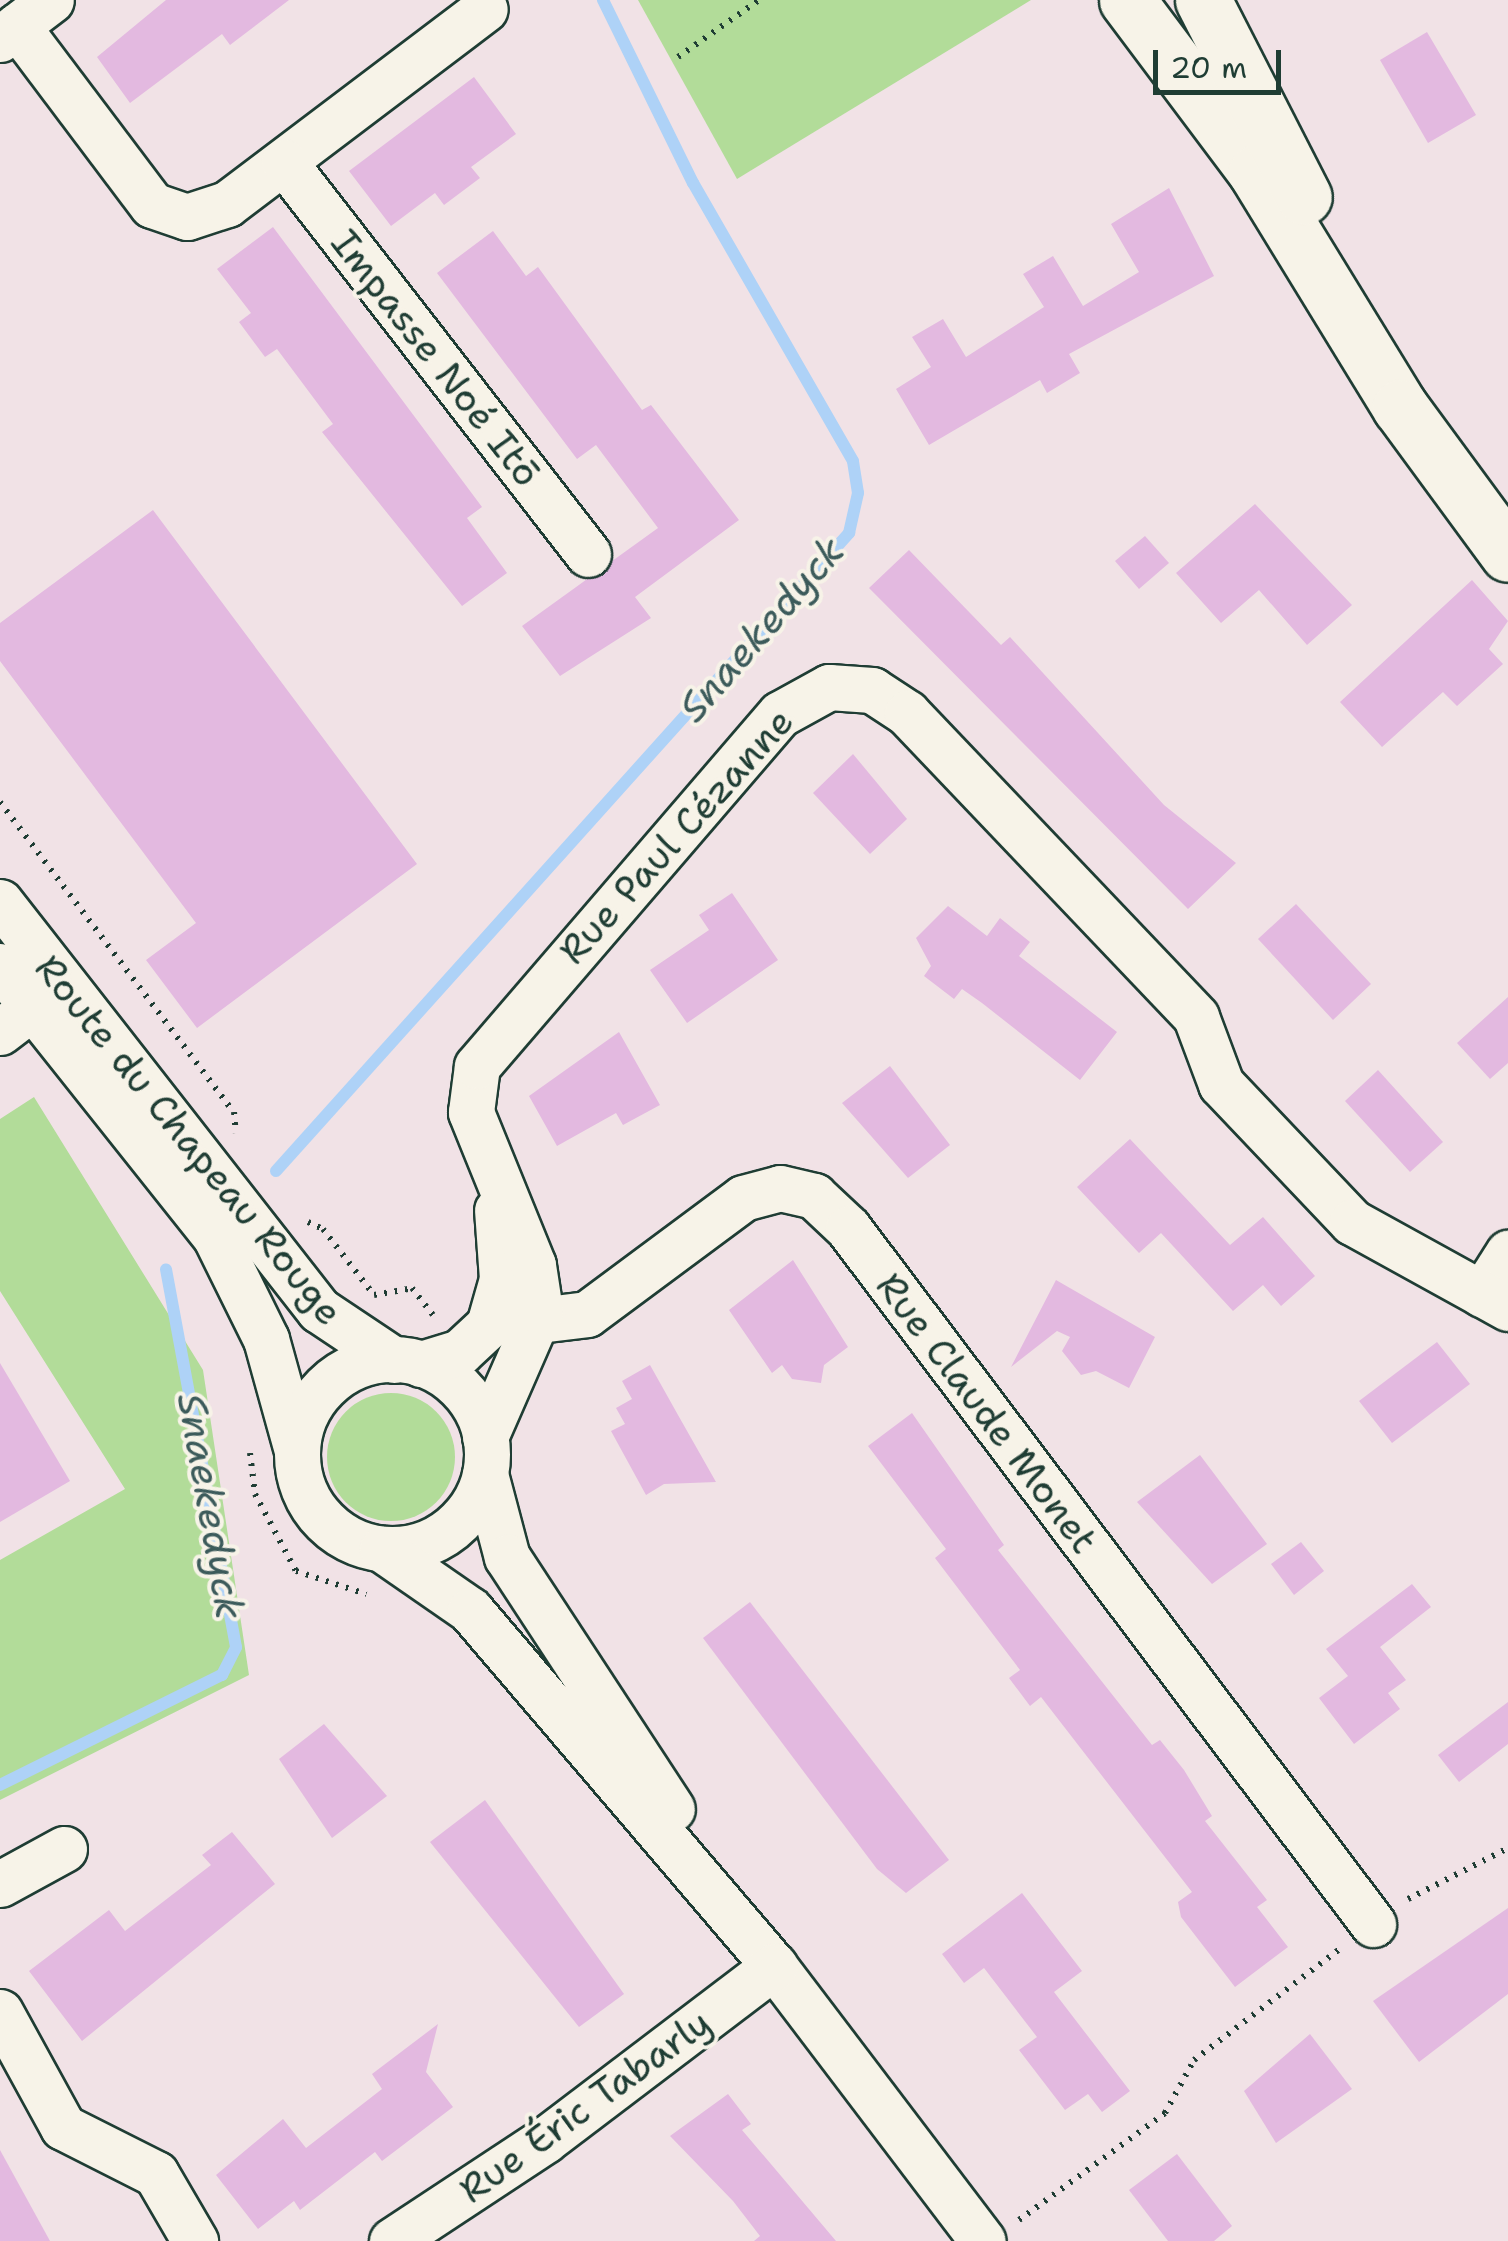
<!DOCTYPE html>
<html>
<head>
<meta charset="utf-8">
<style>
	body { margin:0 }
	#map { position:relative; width:1508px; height:2241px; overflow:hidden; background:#f1e2e6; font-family:"Shantell Sans",sans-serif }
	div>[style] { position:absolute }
	.green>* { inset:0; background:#b2dc99 }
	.round { border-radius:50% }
	.stream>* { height:12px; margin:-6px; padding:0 6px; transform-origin:6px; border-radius:6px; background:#aed2f7 }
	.building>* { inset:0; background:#e3b9e0 }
	.path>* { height:6px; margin-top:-3px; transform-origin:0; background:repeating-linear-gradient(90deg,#1f3d34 0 2.5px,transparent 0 10.5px) }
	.roads { filter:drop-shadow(2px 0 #1f3d34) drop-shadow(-2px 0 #1f3d34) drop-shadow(0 2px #1f3d34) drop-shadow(0 -2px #1f3d34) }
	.minor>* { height:45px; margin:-22.5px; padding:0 22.5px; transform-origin:22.5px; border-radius:22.5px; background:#f7f3e8 }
	.minor>.ring { margin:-22.5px; padding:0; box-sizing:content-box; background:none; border:45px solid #f7f3e8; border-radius:50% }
	.major>* { height:55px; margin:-27.5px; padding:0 27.5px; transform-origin:27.5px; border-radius:27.5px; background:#f7f3e8 }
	span { translate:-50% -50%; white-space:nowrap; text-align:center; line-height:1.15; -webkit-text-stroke:8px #f7f3e8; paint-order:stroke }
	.street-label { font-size:38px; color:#1f3d34 }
	.water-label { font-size:40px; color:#3c5b5b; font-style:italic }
	.scale { position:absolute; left:1153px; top:50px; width:128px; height:45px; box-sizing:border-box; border:5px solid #1f3d34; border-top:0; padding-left:12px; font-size:30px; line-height:35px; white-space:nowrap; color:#1f3d34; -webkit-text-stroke:8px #f7f3e8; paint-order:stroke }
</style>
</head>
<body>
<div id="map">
	<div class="green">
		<div style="clip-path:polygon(638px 0,1031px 0,737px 179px)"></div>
		<div style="clip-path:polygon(34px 1097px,203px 1370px,249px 1675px,0 1800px,0 1560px,125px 1489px,0 1291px,0 1119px)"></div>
		<div class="round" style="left:327px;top:1393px;width:128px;height:128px"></div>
	</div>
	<div class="stream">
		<div style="left:276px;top:1171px;width:858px;rotate:-48.07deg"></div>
		<div style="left:849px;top:533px;width:41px;rotate:-77.3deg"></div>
		<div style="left:858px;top:493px;width:32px;rotate:-99deg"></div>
		<div style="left:853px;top:461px;width:321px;rotate:-119.9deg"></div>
		<div style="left:693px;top:183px;width:204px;rotate:-116.2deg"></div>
		<div style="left:0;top:1785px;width:248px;rotate:-26.4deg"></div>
		<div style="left:222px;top:1675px;width:31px;rotate:-63deg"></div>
		<div style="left:236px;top:1647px;width:384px;rotate:-100.5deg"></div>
	</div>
	<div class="building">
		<div style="clip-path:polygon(166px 0,289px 0,230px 45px,222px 34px,130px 103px,97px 57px)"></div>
		<div style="clip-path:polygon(1427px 32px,1476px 115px,1428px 143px,1380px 60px)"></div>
		<div style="clip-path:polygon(474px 77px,516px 134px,471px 167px,480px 178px,444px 205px,435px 193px,391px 226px,349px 171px)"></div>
		<div style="clip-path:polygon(1169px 188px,1214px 276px,1069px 354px,1080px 373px,1047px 393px,1040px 380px,929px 445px,896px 389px,931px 367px,912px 337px,943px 319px,966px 357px,1044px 307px,1023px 274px,1053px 256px,1083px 306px,1139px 272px,1111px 224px)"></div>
		<div style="clip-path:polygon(273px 227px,482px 507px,467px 518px,507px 573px,462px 606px,322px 432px,333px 424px,277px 349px,265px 357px,239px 322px,251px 313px,217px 269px)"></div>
		<div style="clip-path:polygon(493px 231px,526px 276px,538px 267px,642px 410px,651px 405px,739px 520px,635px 597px,651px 618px,560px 676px,522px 626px,658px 528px,596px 445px,577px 459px,437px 273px)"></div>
		<div style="clip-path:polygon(1255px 504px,1352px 605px,1307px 645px,1259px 590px,1221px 623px,1176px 573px)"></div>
		<div style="clip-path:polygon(153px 510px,417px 864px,197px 1028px,146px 960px,196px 923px,0 661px,0 623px)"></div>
		<div style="clip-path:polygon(1145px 536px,1169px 563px,1139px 589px,1115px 561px)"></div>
		<div style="clip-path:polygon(909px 550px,1001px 645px,1010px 637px,1164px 805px,1236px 863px,1188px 909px,869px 588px)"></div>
		<div style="clip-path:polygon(1472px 580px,1508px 621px,1489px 649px,1503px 664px,1457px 706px,1443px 692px,1382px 747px,1340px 702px)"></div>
		<div style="clip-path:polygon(853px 754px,907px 819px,870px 854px,813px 793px)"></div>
		<div style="clip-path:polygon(732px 893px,778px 960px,687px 1023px,650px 970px,709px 930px,699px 915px)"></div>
		<div style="clip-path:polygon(1296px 904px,1371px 984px,1333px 1020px,1258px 939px)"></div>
		<div style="clip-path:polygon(948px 906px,987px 936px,1000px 918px,1030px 942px,1019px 956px,1117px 1032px,1080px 1080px,982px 1003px,962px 989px,954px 999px,924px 976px,931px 966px,916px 938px)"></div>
		<div style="clip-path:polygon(1508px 997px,1508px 1063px,1490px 1079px,1457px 1043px)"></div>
		<div style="clip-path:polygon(619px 1032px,660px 1105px,623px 1125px,616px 1113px,557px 1146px,529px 1096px)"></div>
		<div style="clip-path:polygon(890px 1066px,950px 1145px,908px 1178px,842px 1103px)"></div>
		<div style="clip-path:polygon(1378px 1070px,1443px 1142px,1410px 1172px,1345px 1101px)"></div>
		<div style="clip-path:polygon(1130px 1139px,1230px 1245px,1263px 1217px,1315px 1276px,1281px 1306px,1263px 1285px,1233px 1311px,1161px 1233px,1139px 1253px,1077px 1187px)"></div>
		<div style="clip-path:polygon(793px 1260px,848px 1347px,824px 1365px,821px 1383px,792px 1379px,782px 1365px,772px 1373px,729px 1310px)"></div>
		<div style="clip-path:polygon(1056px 1280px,1155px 1337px,1129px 1388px,1096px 1371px,1081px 1375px,1062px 1351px,1070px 1337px,1057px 1331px,1011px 1367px)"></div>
		<div style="clip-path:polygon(1437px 1342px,1470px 1384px,1392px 1443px,1359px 1401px)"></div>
		<div style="clip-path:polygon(0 1363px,70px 1481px,0 1522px)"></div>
		<div style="clip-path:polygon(650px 1365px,678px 1415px,716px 1482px,664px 1484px,646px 1495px,611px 1431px,625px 1424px,616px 1408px,632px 1399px,622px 1381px)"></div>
		<div style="clip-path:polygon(912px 1413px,1004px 1545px,998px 1550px,1152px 1745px,1160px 1740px,1184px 1770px,1212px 1816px,1205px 1821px,1267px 1900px,1257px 1907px,1288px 1947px,1235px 1987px,1181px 1917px,1178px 1902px,1192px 1892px,1041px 1697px,1030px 1706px,1009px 1678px,1020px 1670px,935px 1558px,946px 1549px,868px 1446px)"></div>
		<div style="clip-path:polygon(1200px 1455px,1267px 1544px,1212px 1584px,1137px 1502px)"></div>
		<div style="clip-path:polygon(1301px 1542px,1324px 1571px,1294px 1595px,1271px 1564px)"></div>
		<div style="clip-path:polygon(1412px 1584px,1431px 1607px,1380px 1647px,1406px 1680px,1388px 1693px,1400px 1709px,1354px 1744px,1319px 1698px,1348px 1676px,1326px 1649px)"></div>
		<div style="clip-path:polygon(750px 1602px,949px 1860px,906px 1893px,877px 1869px,703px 1638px)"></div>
		<div style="clip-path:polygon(1508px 1702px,1508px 1744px,1459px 1782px,1438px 1755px)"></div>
		<div style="clip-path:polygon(324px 1724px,387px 1796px,332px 1838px,279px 1759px)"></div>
		<div style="clip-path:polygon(485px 1800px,624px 1994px,579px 2027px,430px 1842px)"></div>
		<div style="clip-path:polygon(232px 1832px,275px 1884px,82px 2041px,29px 1971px,109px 1910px,125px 1931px,211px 1865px,202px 1855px)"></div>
		<div style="clip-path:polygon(1022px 1893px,1082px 1971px,1054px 1992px,1130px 2091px,1102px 2112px,1088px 2094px,1065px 2110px,1019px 2050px,1037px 2037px,984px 1968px,964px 1983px,942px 1954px)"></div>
		<div style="clip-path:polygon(1508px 1908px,1508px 1994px,1419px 2062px,1373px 2001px)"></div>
		<div style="clip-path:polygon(438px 2024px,426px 2072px,453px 2107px,382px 2161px,375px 2152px,300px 2210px,294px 2201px,258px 2229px,216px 2175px,283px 2119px,306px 2148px,382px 2089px,372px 2074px)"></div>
		<div style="clip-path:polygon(1310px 2034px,1352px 2089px,1276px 2143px,1244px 2091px)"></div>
		<div style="clip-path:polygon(728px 2094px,751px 2124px,742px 2130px,836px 2241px,754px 2241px,760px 2236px,733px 2201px,670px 2136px)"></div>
		<div style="clip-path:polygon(0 2150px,50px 2241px,0 2241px)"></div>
		<div style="clip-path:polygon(1177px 2154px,1232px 2226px,1214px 2241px,1168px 2241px,1129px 2190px)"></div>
	</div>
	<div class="path">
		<div style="left:678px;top:57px;width:99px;rotate:-35.1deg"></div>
		<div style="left:0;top:802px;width:388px;rotate:53deg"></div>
		<div style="left:234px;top:1112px;width:21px;rotate:85deg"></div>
		<div style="left:308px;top:1222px;width:17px;rotate:25deg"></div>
		<div style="left:323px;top:1229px;width:83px;rotate:52.3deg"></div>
		<div style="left:374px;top:1295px;width:39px;rotate:-10deg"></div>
		<div style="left:412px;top:1288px;width:34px;rotate:52deg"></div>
		<div style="left:250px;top:1453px;width:41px;rotate:83deg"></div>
		<div style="left:255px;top:1494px;width:87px;rotate:62deg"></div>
		<div style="left:296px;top:1571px;width:74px;rotate:18.2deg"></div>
		<div style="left:1408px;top:1899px;width:112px;rotate:-27deg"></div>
		<div style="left:1019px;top:2220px;width:181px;rotate:-36.2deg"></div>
		<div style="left:1165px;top:2113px;width:60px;rotate:-61.3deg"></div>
		<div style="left:1194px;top:2060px;width:185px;rotate:-37.3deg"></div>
	</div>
	<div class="roads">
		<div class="minor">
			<div style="left:17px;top:26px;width:224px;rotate:53deg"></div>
			<div style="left:152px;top:205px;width:37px;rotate:19deg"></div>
			<div style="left:187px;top:217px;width:42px;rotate:-18deg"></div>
			<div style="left:227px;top:204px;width:323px;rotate:-37.1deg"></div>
			<div style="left:0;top:39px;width:64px;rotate:-37.4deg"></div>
			<div style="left:284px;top:162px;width:496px;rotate:52.2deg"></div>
			<div style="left:0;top:902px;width:518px;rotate:51.98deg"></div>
			<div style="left:319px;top:1310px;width:90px;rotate:33.7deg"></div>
			<div style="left:0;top:966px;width:347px;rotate:51.5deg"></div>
			<div style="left:216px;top:1238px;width:113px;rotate:63.7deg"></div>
			<div style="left:266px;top:1339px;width:112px;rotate:74.5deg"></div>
			<div style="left:0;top:1032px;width:71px;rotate:-37.5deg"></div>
			<div style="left:1482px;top:1294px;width:49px;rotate:-57.6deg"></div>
			<div style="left:496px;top:1308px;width:45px;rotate:15.6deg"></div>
			<div style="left:539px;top:1320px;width:48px;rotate:-7.1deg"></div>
			<div style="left:587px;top:1314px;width:194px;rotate:-36.6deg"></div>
			<div style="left:743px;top:1198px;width:38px;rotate:-15deg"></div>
			<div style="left:780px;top:1188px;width:35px;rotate:13deg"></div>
			<div style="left:814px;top:1196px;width:47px;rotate:43.3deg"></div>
			<div style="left:848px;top:1228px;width:872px;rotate:52.97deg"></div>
			<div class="ring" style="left:297px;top:1359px;width:145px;height:145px"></div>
			<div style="left:421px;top:1364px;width:41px;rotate:-17.1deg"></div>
			<div style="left:460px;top:1352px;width:40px;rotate:-43deg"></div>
			<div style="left:489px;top:1325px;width:48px;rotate:-74.2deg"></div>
			<div style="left:502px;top:1279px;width:69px;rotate:-94.1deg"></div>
			<div style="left:485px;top:1437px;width:137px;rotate:-66.4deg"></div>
			<div style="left:540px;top:1311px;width:47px;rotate:-98.7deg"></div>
			<div style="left:533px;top:1265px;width:165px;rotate:-112.1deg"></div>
			<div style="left:471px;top:1112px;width:46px;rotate:-82.6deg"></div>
			<div style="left:477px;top:1066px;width:464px;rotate:-49.3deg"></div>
			<div style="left:780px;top:714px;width:56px;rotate:-28.9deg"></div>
			<div style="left:829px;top:687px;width:43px;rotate:4deg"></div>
			<div style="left:872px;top:690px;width:42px;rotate:33.3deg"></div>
			<div style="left:907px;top:713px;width:419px;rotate:46.4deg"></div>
			<div style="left:1196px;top:1017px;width:72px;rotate:69.5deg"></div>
			<div style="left:1221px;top:1084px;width:190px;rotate:46.5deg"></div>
			<div style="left:1352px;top:1222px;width:178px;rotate:28.9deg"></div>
			<div style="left:485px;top:1474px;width:86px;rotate:75.2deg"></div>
			<div style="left:507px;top:1557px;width:301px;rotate:56.8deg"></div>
			<div style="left:382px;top:1549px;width:107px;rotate:34.7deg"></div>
			<div style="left:470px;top:1610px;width:468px;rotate:49.5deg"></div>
			<div style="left:774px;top:1966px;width:345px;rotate:52.8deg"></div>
			<div style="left:0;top:1884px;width:73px;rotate:-28.7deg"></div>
			<div style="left:0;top:2012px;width:131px;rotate:61.3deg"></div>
			<div style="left:63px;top:2127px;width:104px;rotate:26.8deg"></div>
			<div style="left:156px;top:2174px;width:78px;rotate:59.8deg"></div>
			<div style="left:392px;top:2241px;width:183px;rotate:-33.4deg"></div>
			<div style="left:545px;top:2140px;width:288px;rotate:-37.2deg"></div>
		</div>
		<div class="major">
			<div style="left:1127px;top:0;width:215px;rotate:53.1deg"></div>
			<div style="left:1256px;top:172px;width:276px;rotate:58.5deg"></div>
			<div style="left:1400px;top:407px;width:182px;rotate:53.7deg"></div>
			<div style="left:1203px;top:0;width:221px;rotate:62.9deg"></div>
		</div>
	</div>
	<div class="street-label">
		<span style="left:436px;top:358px;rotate:52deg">Impasse Noé Itō</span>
		<span style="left:676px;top:836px;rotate:-48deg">Rue Paul Cézanne</span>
		<span style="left:189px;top:1140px;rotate:51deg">Route du Chapeau Rouge</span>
		<span style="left:987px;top:1413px;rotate:53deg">Rue Claude Monet</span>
		<span style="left:585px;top:2106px;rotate:-36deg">Rue Éric Tabarly</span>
	</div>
	<div class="water-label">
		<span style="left:761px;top:629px;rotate:-49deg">Snaekedyck</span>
		<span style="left:211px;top:1506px;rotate:80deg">Snaekedyck</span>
	</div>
	<div class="scale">20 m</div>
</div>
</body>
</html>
